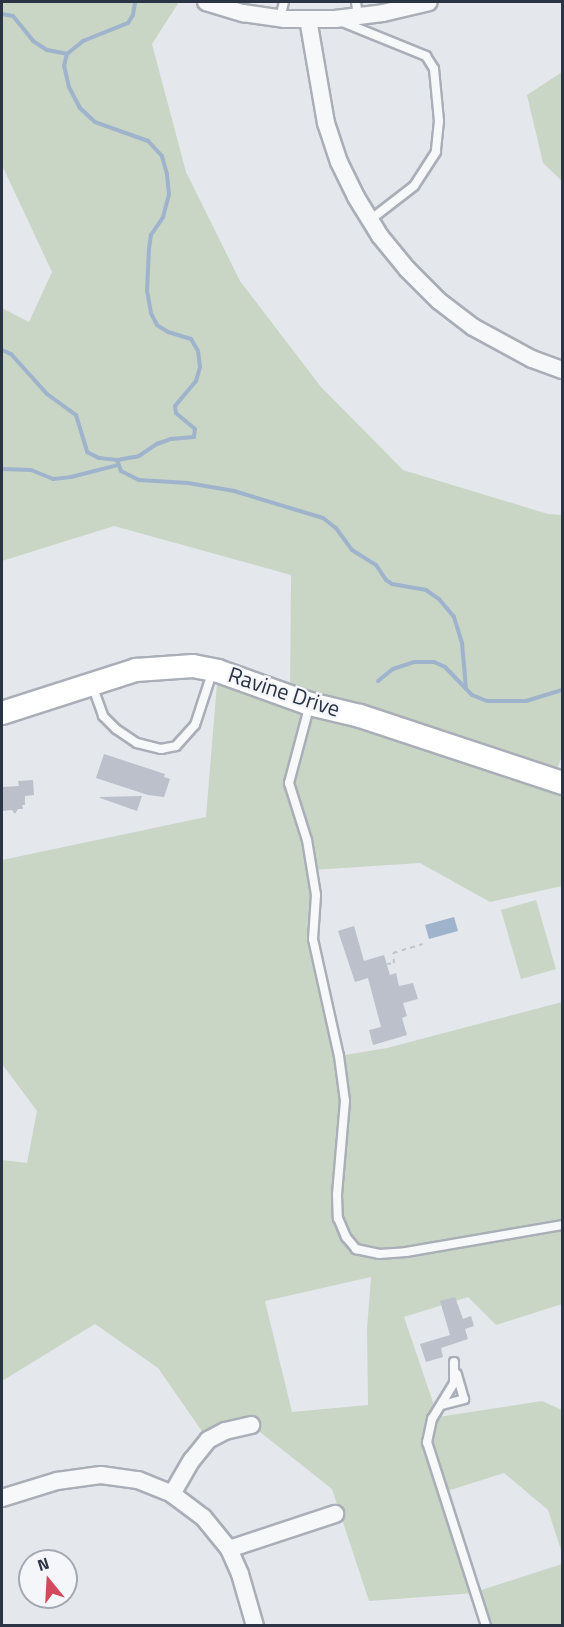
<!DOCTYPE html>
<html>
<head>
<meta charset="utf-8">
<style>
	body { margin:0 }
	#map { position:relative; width:564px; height:1627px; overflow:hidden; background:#e4e7ec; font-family:"Titillium Web",sans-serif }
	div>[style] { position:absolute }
	.green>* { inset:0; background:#c9d6c5 }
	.water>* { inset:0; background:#9fb4cc }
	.stream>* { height:4px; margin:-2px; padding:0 2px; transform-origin:2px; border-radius:2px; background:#9fb4cc }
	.building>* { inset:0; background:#bbc0ca }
	.path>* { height:2px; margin-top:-1px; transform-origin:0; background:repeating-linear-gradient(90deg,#c2c5cb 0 4.5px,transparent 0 9px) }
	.roads { filter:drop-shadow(2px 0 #a9aeb7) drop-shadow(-2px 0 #a9aeb7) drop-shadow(0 2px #a9aeb7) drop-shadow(0 -2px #a9aeb7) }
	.lane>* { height:8px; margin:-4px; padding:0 4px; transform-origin:4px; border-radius:4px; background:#f7f8fa }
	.street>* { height:16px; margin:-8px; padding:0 8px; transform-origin:8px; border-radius:8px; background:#f7f8fa }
	.secondary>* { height:22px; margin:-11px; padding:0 11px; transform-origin:11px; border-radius:11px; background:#fff }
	span { translate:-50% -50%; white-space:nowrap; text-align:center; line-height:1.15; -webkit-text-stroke:5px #f4f6f9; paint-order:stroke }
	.street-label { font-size:22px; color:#2b3445 }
	.frame { position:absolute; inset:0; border:3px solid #2b3445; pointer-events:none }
	.north { position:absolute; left:18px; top:1549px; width:60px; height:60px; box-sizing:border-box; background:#f4f6f9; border:2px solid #a4a8b1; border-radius:50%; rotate:342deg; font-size:16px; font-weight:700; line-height:24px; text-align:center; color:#2b3445 }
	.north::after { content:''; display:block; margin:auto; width:21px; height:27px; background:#d1495b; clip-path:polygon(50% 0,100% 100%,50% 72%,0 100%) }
</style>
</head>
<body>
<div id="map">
	<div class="green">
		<div style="clip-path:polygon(evenodd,2px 2px,179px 2px,152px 44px,186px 172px,240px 281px,321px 387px,403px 470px,548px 514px,562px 515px,562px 756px,553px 779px,562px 783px,562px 886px,490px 902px,420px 863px,312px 870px,313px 939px,339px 1056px,387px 1048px,562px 1002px,562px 1304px,496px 1325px,468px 1297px,404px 1317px,438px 1417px,542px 1401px,562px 1410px,562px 1553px,548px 1510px,504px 1473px,444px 1492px,475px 1592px,562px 1564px,562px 1625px,486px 1625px,475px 1593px,369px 1601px,332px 1489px,251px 1425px,208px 1440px,158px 1368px,95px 1324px,2px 1381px,2px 1160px,27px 1163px,37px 1111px,2px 1064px,2px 860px,206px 817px,218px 671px,290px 696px,291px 575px,114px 526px,2px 561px,2px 308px,29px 322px,52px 272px,2px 165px,2px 2px,371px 1277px,367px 1329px,368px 1405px,292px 1412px,265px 1301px,371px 1277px)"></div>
		<div style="clip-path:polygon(562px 72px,562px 181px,543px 163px,527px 95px)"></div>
		<div style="clip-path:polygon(536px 900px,556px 969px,521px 979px,501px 910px)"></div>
	</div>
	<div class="water">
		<div style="clip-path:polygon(454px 917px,458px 931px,429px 939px,425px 925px)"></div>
	</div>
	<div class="stream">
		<div style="left:2px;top:14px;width:11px;rotate:10deg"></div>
		<div style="left:13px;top:16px;width:32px;rotate:51deg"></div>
		<div style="left:33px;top:41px;width:17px;rotate:33deg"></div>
		<div style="left:47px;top:50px;width:20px;rotate:11deg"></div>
		<div style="left:2px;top:350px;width:10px;rotate:24deg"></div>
		<div style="left:11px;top:354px;width:54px;rotate:48deg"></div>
		<div style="left:47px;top:394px;width:36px;rotate:36deg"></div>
		<div style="left:76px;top:415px;width:39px;rotate:73deg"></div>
		<div style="left:87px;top:452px;width:13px;rotate:27deg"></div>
		<div style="left:99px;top:458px;width:18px;rotate:6deg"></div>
		<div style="left:117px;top:460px;width:12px;rotate:70deg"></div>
		<div style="left:121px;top:471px;width:20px;rotate:27deg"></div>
		<div style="left:139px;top:480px;width:49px;rotate:3.5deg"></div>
		<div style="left:188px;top:483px;width:47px;rotate:9.9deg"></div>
		<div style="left:234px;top:491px;width:93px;rotate:16.9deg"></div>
		<div style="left:323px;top:518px;width:16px;rotate:38deg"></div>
		<div style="left:336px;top:528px;width:27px;rotate:54deg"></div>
		<div style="left:352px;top:550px;width:28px;rotate:32deg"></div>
		<div style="left:376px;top:565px;width:18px;rotate:56deg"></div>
		<div style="left:386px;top:580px;width:7px;rotate:34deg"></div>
		<div style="left:392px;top:584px;width:35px;rotate:10deg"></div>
		<div style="left:426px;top:590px;width:16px;rotate:35deg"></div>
		<div style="left:439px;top:599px;width:23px;rotate:50deg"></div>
		<div style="left:454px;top:617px;width:27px;rotate:73deg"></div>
		<div style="left:462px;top:643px;width:46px;rotate:85deg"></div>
		<div style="left:117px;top:460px;width:22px;rotate:-10deg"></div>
		<div style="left:139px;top:456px;width:22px;rotate:-34deg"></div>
		<div style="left:157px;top:444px;width:15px;rotate:-20deg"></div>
		<div style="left:171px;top:439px;width:23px;rotate:-5deg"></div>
		<div style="left:194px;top:437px;width:8px;rotate:-83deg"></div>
		<div style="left:195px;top:429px;width:25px;rotate:-140deg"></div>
		<div style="left:176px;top:413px;width:7px;rotate:-98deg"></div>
		<div style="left:175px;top:406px;width:33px;rotate:-50deg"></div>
		<div style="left:196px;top:381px;width:15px;rotate:-74deg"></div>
		<div style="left:200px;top:367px;width:16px;rotate:-97deg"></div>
		<div style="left:198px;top:351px;width:14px;rotate:-120deg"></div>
		<div style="left:191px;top:339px;width:24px;rotate:-163deg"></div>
		<div style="left:168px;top:332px;width:13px;rotate:-148deg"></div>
		<div style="left:157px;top:325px;width:13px;rotate:-117deg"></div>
		<div style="left:151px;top:313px;width:22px;rotate:-100deg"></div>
		<div style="left:147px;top:291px;width:42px;rotate:-87.3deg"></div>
		<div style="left:149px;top:249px;width:14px;rotate:-82deg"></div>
		<div style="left:151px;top:235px;width:22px;rotate:-56deg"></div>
		<div style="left:163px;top:217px;width:24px;rotate:-75deg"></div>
		<div style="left:169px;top:194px;width:20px;rotate:-96deg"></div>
		<div style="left:167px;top:174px;width:19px;rotate:-106deg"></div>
		<div style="left:162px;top:156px;width:21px;rotate:-133deg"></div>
		<div style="left:148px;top:141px;width:56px;rotate:-160.3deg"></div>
		<div style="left:95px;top:122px;width:21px;rotate:-137deg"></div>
		<div style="left:80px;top:108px;width:24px;rotate:-118deg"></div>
		<div style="left:69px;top:87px;width:22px;rotate:-103deg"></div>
		<div style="left:64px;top:66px;width:12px;rotate:-76deg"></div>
		<div style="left:67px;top:54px;width:21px;rotate:-39deg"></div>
		<div style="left:83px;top:41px;width:48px;rotate:-21.8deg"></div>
		<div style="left:128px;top:23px;width:9px;rotate:-58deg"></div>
		<div style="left:133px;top:15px;width:13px;rotate:-81deg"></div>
		<div style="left:2px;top:469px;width:29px;rotate:2deg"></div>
		<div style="left:31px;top:470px;width:24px;rotate:22deg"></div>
		<div style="left:53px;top:479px;width:18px;rotate:-6deg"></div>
		<div style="left:71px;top:477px;width:49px;rotate:-14.3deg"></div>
		<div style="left:378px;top:681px;width:19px;rotate:-39deg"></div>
		<div style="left:393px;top:669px;width:22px;rotate:-18deg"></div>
		<div style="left:414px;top:662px;width:20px"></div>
		<div style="left:434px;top:662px;width:12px;rotate:24deg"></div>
		<div style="left:445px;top:667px;width:39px;rotate:46deg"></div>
		<div style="left:472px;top:695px;width:16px;rotate:22deg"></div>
		<div style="left:487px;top:701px;width:39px"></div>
		<div style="left:526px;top:701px;width:38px;rotate:-17deg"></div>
	</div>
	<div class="building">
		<div style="clip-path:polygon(104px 754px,165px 774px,164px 777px,170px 779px,164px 797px,148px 795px,96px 778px)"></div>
		<div style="clip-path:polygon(33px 780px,34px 795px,25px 796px,25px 805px,22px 805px,23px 809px,18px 809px,15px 814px,12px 810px,2px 811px,2px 787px,19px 786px,18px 781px)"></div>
		<div style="clip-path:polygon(142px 796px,137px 811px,100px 798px,100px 797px)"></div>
		<div style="clip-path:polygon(354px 926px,364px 961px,384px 955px,390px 975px,396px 973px,399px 986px,413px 983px,418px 999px,403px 1003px,407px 1016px,402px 1018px,407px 1035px,373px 1045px,369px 1030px,381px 1027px,368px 978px,355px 982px,338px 931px)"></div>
		<div style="clip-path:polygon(455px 1297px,463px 1319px,471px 1316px,474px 1326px,465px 1329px,468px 1339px,441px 1348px,443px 1357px,426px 1362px,420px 1344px,450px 1335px,440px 1301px)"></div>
	</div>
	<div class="path">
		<div style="left:387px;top:964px;width:7px;rotate:-8deg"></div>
		<div style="left:394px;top:963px;width:10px;rotate:-96deg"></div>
		<div style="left:393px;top:953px;width:31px;rotate:-17deg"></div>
	</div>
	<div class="roads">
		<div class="lane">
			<div style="left:356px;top:2px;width:14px;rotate:82deg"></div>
			<div style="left:280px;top:18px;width:16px;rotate:-76deg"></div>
			<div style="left:340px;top:21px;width:93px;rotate:22.1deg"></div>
			<div style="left:426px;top:56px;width:15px;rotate:58deg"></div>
			<div style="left:434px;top:69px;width:52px;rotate:84.5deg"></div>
			<div style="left:439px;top:121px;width:31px;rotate:96deg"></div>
			<div style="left:436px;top:152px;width:40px;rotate:122.9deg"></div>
			<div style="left:414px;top:186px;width:56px;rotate:142.3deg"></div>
			<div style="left:92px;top:685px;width:33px;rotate:70deg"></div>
			<div style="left:103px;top:716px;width:18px;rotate:45deg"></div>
			<div style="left:116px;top:729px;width:25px;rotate:34deg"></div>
			<div style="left:137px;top:743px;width:25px;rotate:14deg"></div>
			<div style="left:161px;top:749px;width:15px;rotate:-11deg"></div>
			<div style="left:176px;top:746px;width:28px;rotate:-48deg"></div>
			<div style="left:195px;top:725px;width:58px;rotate:-71.9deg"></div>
			<div style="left:310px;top:704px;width:82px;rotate:104.9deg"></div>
			<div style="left:289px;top:783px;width:60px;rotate:72.5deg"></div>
			<div style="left:307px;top:840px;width:56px;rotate:80.7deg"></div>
			<div style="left:316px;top:895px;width:44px;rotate:93.9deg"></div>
			<div style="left:313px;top:939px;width:120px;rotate:77.5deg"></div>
			<div style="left:339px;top:1056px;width:45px;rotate:82.4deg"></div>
			<div style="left:345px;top:1101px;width:94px;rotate:94.9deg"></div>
			<div style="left:337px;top:1195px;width:23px;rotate:88deg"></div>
			<div style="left:338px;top:1218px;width:21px;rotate:67deg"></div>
			<div style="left:346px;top:1237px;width:16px;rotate:50deg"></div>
			<div style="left:356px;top:1249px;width:24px;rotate:12deg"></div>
			<div style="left:379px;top:1254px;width:27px;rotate:-4deg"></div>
			<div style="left:406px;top:1252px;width:158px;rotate:-9.8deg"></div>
			<div style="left:454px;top:1362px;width:21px;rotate:90deg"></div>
			<div style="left:454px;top:1383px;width:42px;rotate:121.4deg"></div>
			<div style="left:432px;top:1419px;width:24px;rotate:102deg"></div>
			<div style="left:427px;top:1442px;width:193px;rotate:72.2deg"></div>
			<div style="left:442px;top:1405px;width:23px;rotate:-15deg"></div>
			<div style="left:464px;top:1399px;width:26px;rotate:-106deg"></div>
		</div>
		<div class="street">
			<div style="left:206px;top:2px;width:39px;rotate:17deg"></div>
			<div style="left:243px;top:13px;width:41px;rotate:8.3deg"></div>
			<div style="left:284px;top:19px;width:51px"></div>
			<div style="left:335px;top:19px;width:48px;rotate:-7.1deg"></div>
			<div style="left:383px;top:13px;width:47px;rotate:-13.4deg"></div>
			<div style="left:308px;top:19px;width:106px;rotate:80.2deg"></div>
			<div style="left:326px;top:123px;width:41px;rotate:71.6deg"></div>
			<div style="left:339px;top:162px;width:39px;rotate:64deg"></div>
			<div style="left:356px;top:197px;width:46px;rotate:58.4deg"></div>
			<div style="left:380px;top:236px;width:43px;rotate:50.7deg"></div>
			<div style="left:407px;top:269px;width:45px;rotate:45deg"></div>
			<div style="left:439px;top:301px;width:43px;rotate:37.4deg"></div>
			<div style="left:473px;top:327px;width:67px;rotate:28.5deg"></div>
			<div style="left:532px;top:359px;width:32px;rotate:20deg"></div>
			<div style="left:172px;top:1494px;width:39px;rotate:-60deg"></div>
			<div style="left:192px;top:1460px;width:26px;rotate:-51deg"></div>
			<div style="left:208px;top:1440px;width:19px;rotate:-28deg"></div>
			<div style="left:225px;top:1431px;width:27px;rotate:-13deg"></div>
			<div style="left:2px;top:1498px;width:58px;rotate:-17.2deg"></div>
			<div style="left:57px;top:1481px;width:44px;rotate:-7.8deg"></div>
			<div style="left:101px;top:1475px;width:37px;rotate:8deg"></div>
			<div style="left:138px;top:1480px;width:37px;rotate:22deg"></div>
			<div style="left:172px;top:1494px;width:39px;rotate:37deg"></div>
			<div style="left:203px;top:1517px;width:41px;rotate:50.9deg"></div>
			<div style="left:229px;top:1549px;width:27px;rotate:66deg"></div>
			<div style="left:240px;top:1574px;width:54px;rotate:73.9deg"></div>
			<div style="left:229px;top:1549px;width:112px;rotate:-18.3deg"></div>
		</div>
		<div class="secondary">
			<div style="left:2px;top:713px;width:141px;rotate:-17.8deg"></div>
			<div style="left:136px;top:670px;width:57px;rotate:-4deg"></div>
			<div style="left:193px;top:666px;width:25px;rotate:11deg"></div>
			<div style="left:218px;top:671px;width:98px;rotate:19.7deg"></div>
			<div style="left:310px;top:704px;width:51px;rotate:13.5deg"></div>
			<div style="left:360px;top:716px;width:213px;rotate:18.3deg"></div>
		</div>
	</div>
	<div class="street-label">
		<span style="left:284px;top:692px;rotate:18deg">Ravine Drive</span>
	</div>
	<div class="frame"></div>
	<div class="north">N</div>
</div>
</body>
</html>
